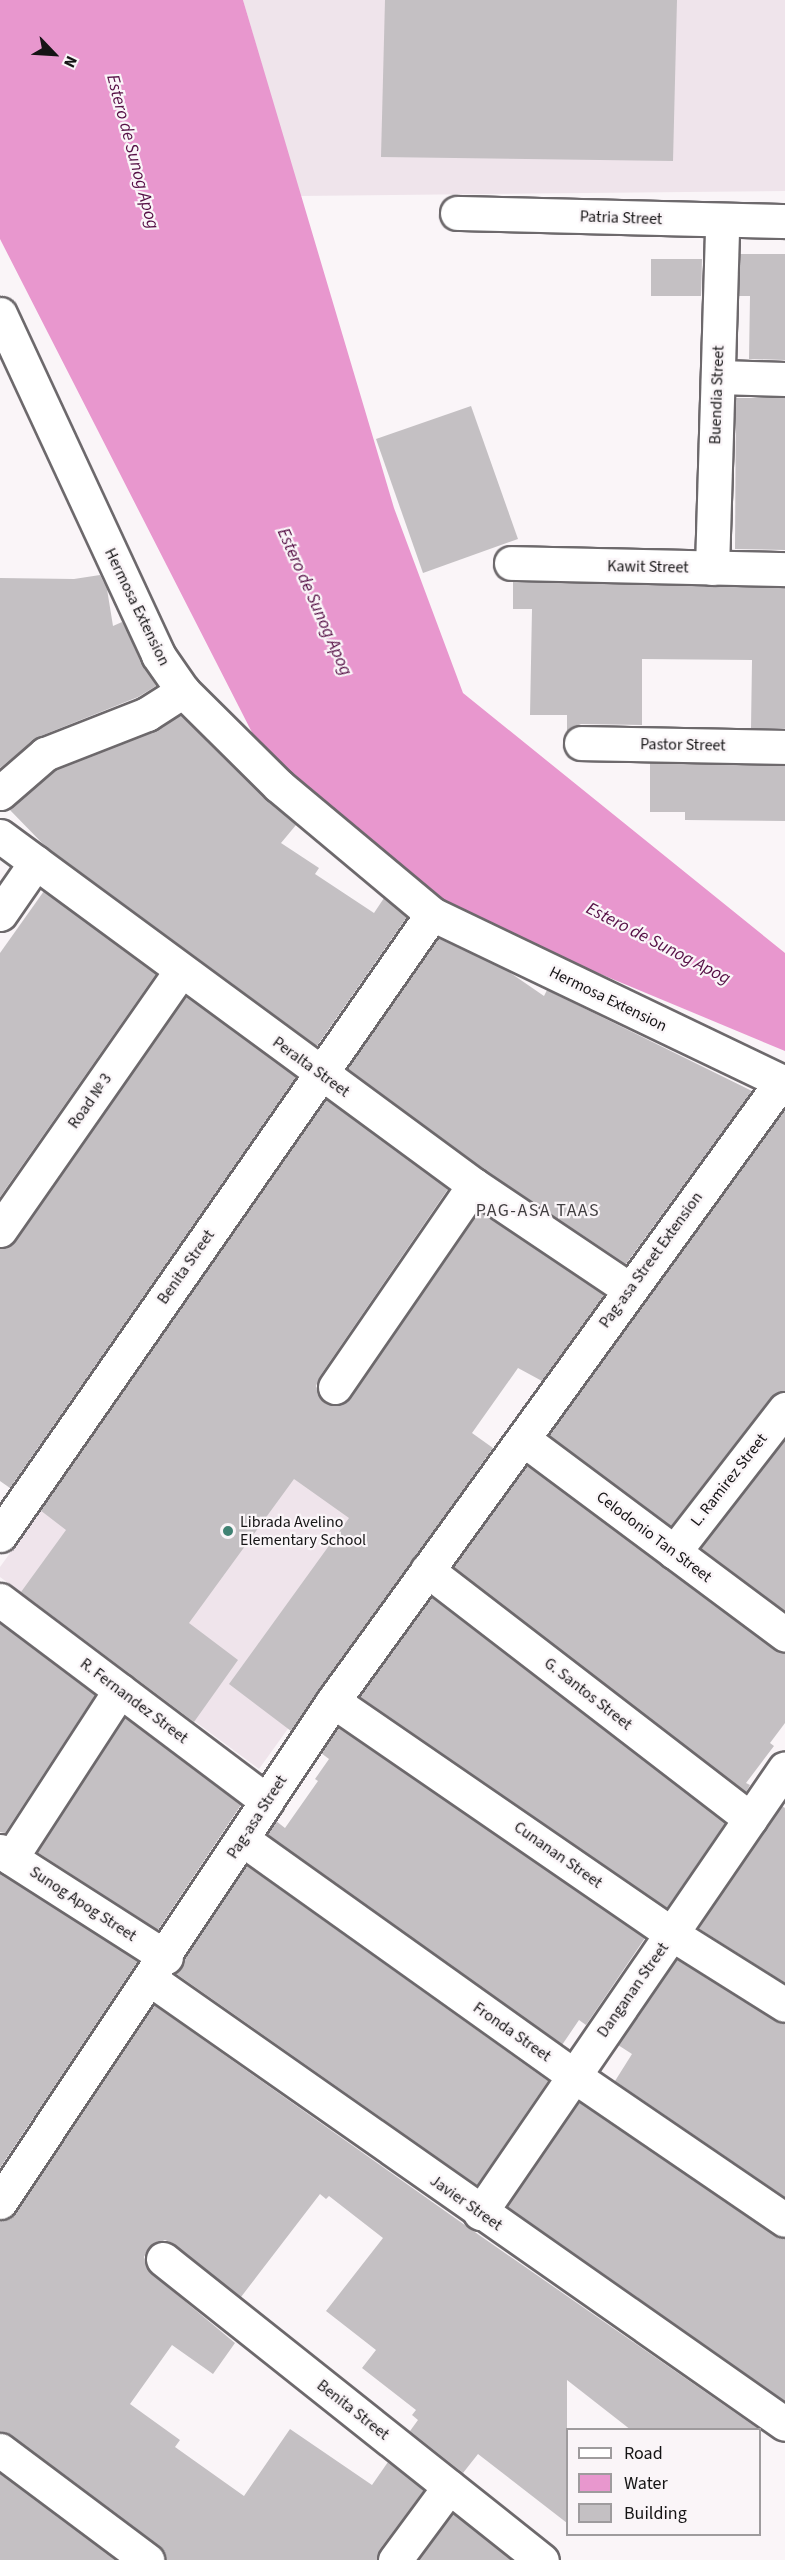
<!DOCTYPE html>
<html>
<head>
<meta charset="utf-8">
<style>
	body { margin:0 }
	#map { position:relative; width:785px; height:2560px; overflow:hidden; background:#faf5f8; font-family:"Source Sans 3",sans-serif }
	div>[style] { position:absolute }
	.built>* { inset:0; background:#efe4eb }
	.water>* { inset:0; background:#e897ce }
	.building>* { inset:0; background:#c4c0c3 }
	.roads { filter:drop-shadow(2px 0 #6d696c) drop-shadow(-2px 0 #6d696c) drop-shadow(0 2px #6d696c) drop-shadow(0 -2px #6d696c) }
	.street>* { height:33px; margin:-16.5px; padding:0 16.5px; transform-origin:16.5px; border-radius:16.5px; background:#fff }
	.dots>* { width:16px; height:16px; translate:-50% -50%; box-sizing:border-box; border:3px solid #faf5f8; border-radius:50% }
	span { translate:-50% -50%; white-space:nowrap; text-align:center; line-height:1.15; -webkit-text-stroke:4.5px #faf5f8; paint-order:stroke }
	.street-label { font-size:16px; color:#151415 }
	.poi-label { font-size:16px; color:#151415 }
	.left { translate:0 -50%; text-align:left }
	.water-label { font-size:18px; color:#550f45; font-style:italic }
	.neighbourhood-label { font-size:18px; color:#423f41; letter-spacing:1.5px }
	.legend { position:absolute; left:566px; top:2428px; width:195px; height:108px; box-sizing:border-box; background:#faf5f8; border:2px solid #9e9b9d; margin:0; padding:8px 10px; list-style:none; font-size:18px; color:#151415 }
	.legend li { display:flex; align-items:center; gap:12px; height:30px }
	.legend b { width:30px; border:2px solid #9e9b9d }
	.north { position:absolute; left:24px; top:24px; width:60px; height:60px; -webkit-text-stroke:4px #faf5f8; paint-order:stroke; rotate:115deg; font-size:16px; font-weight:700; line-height:24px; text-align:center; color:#151415 }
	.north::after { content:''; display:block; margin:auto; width:21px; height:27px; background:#151415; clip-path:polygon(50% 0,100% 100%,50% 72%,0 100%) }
</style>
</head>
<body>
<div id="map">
	<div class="built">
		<div style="clip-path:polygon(243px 0,785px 0,785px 191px,300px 196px)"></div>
		<div style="clip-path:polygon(190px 1303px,455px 1496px,259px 1769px,0 1577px,0 1567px)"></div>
	</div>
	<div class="water">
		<div style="clip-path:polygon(0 0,243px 0,394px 508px,463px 693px,785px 953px,785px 1051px,452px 912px,261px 750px,0 239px)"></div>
	</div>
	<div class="building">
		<div style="clip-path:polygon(385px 0,677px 0,673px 161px,381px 157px)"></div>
		<div style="clip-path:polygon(740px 254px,785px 254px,785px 360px,749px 359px,750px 296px,739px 296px)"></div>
		<div style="clip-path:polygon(651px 259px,702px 259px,701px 296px,651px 296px)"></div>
		<div style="clip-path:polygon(736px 398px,785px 398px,785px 550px,735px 549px)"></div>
		<div style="clip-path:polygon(471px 406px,518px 539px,423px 573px,376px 439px)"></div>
		<div style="clip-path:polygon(100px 575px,107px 589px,113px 626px,122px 622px,156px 686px,138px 697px,38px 737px,0 768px,0 578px,74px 579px)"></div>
		<div style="clip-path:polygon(513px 582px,785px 588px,785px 728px,751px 728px,752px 660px,642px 659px,642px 725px,581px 724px,567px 731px,567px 715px,530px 715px,532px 609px,513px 609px)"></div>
		<div style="clip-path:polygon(180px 715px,296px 825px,281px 843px,319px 868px,315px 874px,374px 913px,384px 898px,407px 917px,317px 1046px,44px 845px,9px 809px,55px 770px,154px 731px)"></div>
		<div style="clip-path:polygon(650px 763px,785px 766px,785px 821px,685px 820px,685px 812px,650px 812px)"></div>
		<div style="clip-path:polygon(44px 891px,156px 974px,0 1197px,0 953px)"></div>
		<div style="clip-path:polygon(438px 938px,506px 970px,544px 996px,547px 990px,752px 1091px,626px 1264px,485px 1170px,347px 1068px)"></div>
		<div style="clip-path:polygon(186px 996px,296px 1077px,10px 1488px,0 1481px,0 1248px,15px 1241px)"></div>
		<div style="clip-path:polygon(326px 1099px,448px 1189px,320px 1376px,316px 1386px,324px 1402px,334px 1406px,350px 1398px,479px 1211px,604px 1295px,542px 1381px,518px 1368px,472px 1433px,493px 1448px,291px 1731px,229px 1684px,349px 1518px,294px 1479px,189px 1623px,238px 1660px,194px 1722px,21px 1592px,66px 1530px,40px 1510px)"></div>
		<div style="clip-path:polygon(785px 1110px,785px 1391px,770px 1398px,671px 1526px,549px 1435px)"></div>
		<div style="clip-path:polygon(785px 1440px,785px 1611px,701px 1548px)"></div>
		<div style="clip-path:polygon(527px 1465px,774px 1649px,785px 1652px,785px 1723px,770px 1743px,774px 1746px,746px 1783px,750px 1785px,746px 1792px,453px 1567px)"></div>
		<div style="clip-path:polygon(431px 1597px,725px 1823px,667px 1908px,359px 1696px)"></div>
		<div style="clip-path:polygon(0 1623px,95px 1695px,5px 1833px,0 1832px)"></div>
		<div style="clip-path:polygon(125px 1717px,241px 1805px,158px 1930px,37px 1852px)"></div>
		<div style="clip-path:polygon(338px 1727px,645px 1938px,586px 2025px,579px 2020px,562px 2045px,267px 1834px,276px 1821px,285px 1828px,318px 1781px,315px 1779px,329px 1759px,321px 1753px)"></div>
		<div style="clip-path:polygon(782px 1806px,785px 1808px,785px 1983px,698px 1928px)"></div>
		<div style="clip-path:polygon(246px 1865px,548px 2081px,477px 2185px,175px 1973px)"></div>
		<div style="clip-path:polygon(0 1873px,138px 1961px,0 2168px)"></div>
		<div style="clip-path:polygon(677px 1959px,785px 2024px,785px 2197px,615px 2081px,632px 2054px,618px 2045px)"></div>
		<div style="clip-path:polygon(154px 2005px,469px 2228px,760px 2430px,631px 2430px,567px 2380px,567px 2523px,478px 2454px,463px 2473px,410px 2431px,418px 2420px,412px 2415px,416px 2410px,362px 2368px,376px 2350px,326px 2311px,383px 2238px,329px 2196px,326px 2199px,320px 2194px,241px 2297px,174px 2244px,165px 2240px,149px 2247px,144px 2257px,151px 2273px,235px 2343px,213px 2374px,172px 2345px,130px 2404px,180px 2440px,175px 2447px,244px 2496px,290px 2429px,372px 2485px,388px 2462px,424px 2490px,380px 2549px,377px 2560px,165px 2560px,158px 2545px,11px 2435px,0 2432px,0 2221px,16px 2212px)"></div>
		<div style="clip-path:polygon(579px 2102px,774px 2235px,785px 2239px,785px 2401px,507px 2206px)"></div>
		<div style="clip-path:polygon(0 2473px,116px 2560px,0 2560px)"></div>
		<div style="clip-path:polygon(453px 2513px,512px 2560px,418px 2560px)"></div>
	</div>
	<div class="roads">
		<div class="street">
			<div style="left:457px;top:213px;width:328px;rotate:1.4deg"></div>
			<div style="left:0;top:314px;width:376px;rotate:65.1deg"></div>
			<div style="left:158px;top:655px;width:44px;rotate:55.2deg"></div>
			<div style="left:183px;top:691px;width:135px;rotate:44.7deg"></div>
			<div style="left:279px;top:786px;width:199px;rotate:39.9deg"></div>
			<div style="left:718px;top:377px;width:67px;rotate:1.7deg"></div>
			<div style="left:511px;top:563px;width:274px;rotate:1.3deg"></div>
			<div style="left:712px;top:568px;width:346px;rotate:-88.3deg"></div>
			<div style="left:581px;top:743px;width:204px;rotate:1.1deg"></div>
			<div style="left:0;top:793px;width:60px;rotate:-40.9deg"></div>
			<div style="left:45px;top:754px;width:110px;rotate:-21.4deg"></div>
			<div style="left:147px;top:714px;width:43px;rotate:-32.6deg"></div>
			<div style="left:0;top:836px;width:589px;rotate:36.36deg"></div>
			<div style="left:474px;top:1185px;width:187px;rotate:33.9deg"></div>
			<div style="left:0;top:914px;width:63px;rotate:-55.3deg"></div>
			<div style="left:0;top:1230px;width:315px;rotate:-55.1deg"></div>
			<div style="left:335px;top:1387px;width:245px;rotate:-55.5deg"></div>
			<div style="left:523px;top:1439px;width:327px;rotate:36.7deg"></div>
			<div style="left:0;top:1535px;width:756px;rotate:-55.18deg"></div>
			<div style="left:432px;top:914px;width:391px;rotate:25.6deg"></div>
			<div style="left:674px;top:1552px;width:181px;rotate:-52.2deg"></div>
			<div style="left:427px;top:1570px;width:408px;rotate:37.6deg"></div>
			<div style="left:0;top:1600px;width:334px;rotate:37deg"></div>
			<div style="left:333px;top:1701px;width:411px;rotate:34.5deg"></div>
			<div style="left:672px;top:1934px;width:133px;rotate:32.1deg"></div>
			<div style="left:242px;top:1839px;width:408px;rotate:35.5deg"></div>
			<div style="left:574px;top:2076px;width:255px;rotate:34.3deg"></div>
			<div style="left:0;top:1851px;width:197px;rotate:32.6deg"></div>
			<div style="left:11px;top:1858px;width:200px;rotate:-57deg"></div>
			<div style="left:150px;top:1979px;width:775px;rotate:35.02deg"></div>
			<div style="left:0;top:2202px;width:602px;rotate:-56.39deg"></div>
			<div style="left:333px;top:1701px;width:764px;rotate:-54.1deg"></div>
			<div style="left:480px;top:2213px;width:539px;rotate:-55.57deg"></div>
			<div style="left:163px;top:2259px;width:484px;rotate:38.5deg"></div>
			<div style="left:0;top:2450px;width:184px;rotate:36.8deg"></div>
			<div style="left:395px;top:2560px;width:91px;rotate:-53.5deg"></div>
		</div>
	</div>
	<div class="dots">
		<div style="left:228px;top:1531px;background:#408273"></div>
	</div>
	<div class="street-label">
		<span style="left:621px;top:218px;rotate:2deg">Patria Street</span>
		<span style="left:717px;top:395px;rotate:-88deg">Buendia Street</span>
		<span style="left:648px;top:567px;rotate:1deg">Kawit Street</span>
		<span style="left:137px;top:607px;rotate:64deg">Hermosa Extension</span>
		<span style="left:683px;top:745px;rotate:1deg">Pastor Street</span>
		<span style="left:608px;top:999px;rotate:26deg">Hermosa Extension</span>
		<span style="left:311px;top:1067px;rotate:36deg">Peralta Street</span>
		<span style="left:90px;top:1101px;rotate:-55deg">Road № 3</span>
		<span style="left:651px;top:1260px;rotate:-54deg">Pag-asa Street Extension</span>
		<span style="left:186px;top:1267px;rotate:-55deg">Benita Street</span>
		<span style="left:729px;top:1480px;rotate:-52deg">L. Ramirez Street</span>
		<span style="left:654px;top:1537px;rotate:37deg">Celodonio Tan Street</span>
		<span style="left:588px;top:1694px;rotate:38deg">G. Santos Street</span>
		<span style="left:134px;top:1701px;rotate:37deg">R. Fernandez Street</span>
		<span style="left:257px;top:1817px;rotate:-57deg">Pag-asa Street</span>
		<span style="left:558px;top:1855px;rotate:35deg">Cunanan Street</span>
		<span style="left:83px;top:1904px;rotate:33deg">Sunog Apog Street</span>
		<span style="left:633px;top:1990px;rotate:-55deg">Danganan Street</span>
		<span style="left:512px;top:2032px;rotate:35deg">Fronda Street</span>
		<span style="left:466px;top:2203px;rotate:35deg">Javier Street</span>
		<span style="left:353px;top:2410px;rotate:38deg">Benita Street</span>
	</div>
	<div class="poi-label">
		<span class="left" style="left:240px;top:1531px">Librada Avelino<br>Elementary School</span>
	</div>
	<div class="water-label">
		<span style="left:132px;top:152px;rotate:75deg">Estero de Sunog Apog</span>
		<span style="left:314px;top:602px;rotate:66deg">Estero de Sunog Apog</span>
		<span style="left:658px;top:944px;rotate:27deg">Estero de Sunog Apog</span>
	</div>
	<div class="neighbourhood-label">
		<span style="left:538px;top:1211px">PAG-ASA TAAS</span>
	</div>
	<ul class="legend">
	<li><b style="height:8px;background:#fff"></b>Road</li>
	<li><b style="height:16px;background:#e897ce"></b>Water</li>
	<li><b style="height:16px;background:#c4c0c3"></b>Building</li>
	</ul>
	<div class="north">N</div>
</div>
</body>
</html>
